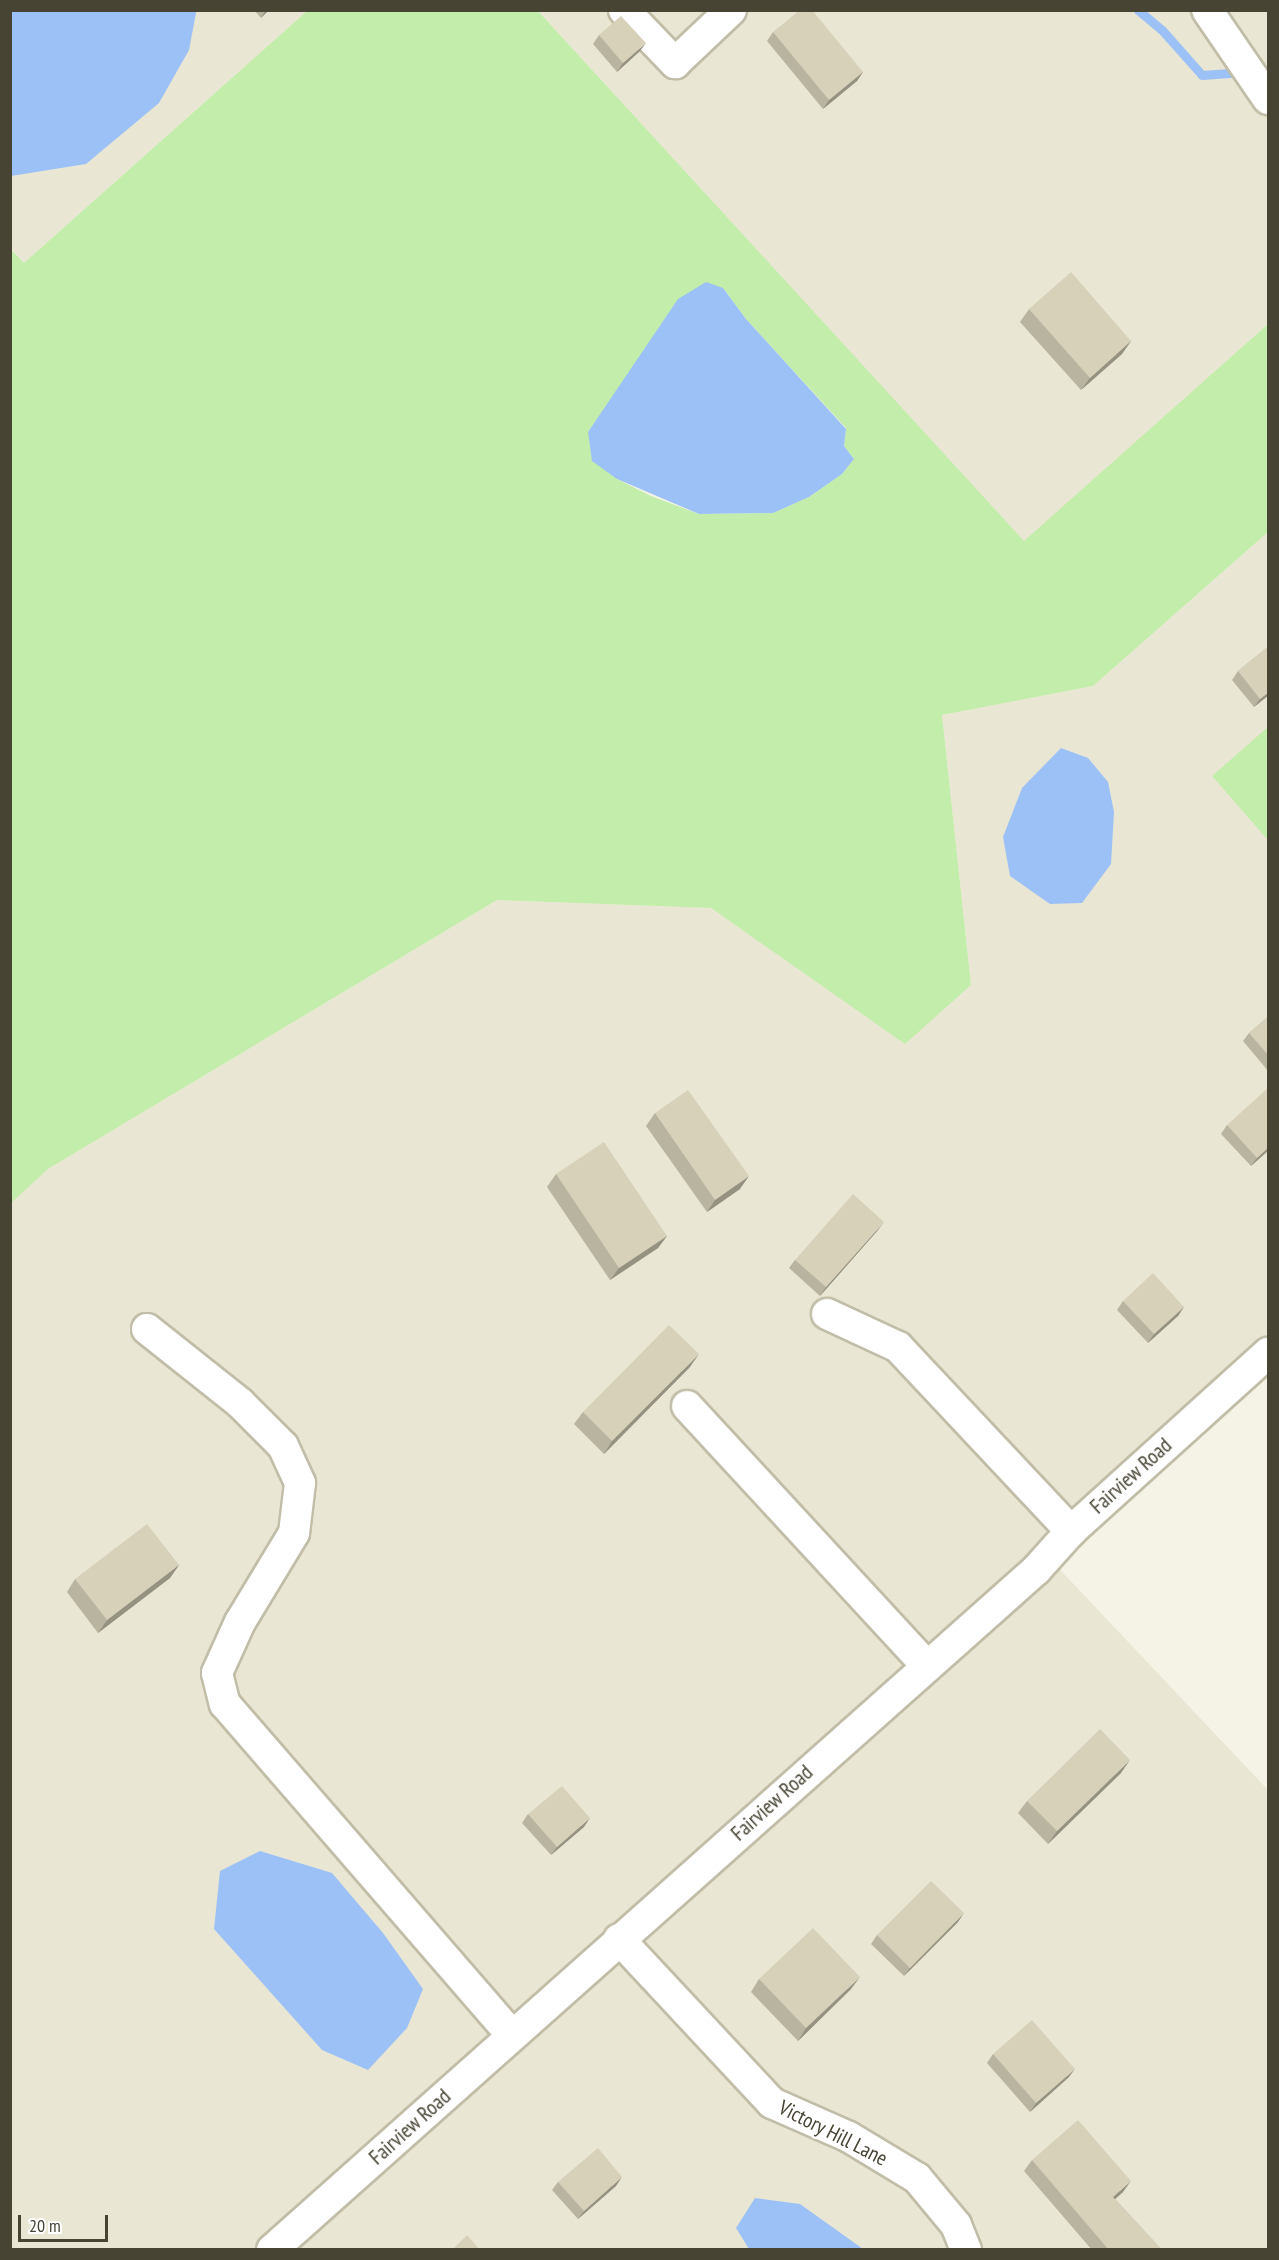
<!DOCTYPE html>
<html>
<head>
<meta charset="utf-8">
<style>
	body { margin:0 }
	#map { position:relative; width:1279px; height:2260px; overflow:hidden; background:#f5f3e6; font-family:"PT Sans Narrow",sans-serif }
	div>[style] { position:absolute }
	.residential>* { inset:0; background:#e9e6d3 }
	.green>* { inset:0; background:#c3edaa }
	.water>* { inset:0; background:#9cc1f7 }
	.stream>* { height:9px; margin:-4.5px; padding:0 4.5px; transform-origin:4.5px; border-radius:4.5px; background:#9cc1f7 }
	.roads { filter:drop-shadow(2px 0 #c1bda7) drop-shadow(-2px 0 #c1bda7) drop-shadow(0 2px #c1bda7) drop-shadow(0 -2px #c1bda7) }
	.minor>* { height:30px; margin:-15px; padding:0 15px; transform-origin:15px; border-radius:15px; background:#fff }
	.wall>* { inset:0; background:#b9b4a0 }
	.shaded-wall>* { inset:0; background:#969282 }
	.building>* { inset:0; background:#d7d1ba }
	span { translate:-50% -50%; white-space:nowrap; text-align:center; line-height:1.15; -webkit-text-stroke:4.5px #fff; paint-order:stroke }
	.street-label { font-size:21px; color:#484434 }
	.frame { position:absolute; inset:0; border:12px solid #484434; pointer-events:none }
	.scale { position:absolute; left:18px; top:2215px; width:90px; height:27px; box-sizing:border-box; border:3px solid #484434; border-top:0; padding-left:8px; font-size:18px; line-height:21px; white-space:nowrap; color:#484434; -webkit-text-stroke:4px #fff; paint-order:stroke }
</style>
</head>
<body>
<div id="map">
	<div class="residential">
		<div style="clip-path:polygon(10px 11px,307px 11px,24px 263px,11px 248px)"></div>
		<div style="clip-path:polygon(538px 11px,1268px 11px,1268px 324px,1024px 542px)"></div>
		<div style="clip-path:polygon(1268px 532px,1268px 1353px,1049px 1558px,1268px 1790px,1268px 2249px,11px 2249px,10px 1203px,48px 1169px,497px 900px,711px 908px,905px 1043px,971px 985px,942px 715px,1093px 686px)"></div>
	</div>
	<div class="green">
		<div style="clip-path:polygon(evenodd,307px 11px,538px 11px,1024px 541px,1268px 324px,1268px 532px,1093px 686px,942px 715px,971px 985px,905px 1044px,711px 908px,497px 900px,48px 1169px,11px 1203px,10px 248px,24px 263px,307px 11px,723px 288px,746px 319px,846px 428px,844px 446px,854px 459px,842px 474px,809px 497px,773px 513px,699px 514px,651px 496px,617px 479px,588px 432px,605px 408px,723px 288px)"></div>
		<div style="clip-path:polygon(1268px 727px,1268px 840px,1212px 776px)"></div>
	</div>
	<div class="water">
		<div style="clip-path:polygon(11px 10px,196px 10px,196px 13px,189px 50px,159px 103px,86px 164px,11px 176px)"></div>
		<div style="clip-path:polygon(706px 282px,723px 288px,746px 319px,846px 429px,844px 446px,854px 459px,842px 474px,809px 497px,773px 513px,699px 514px,617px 479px,592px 461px,588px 432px,678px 299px)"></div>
		<div style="clip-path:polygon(1061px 748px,1088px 758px,1108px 782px,1114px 812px,1111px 864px,1082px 903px,1050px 904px,1010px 876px,1003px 837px,1022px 788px)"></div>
		<div style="clip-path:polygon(260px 1851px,332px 1873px,383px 1933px,423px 1989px,407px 2028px,368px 2070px,322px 2050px,214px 1929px,220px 1871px)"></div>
		<div style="clip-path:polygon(755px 2198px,800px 2204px,863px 2249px,749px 2249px,736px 2228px)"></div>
	</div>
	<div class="stream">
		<div style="left:1138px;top:10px;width:31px;rotate:40deg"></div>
		<div style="left:1162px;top:30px;width:60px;rotate:48.4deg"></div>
		<div style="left:1202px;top:75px;width:41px;rotate:-4.2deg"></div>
	</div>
	<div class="roads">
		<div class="minor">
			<div style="left:624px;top:10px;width:74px;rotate:46.1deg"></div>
			<div style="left:675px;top:63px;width:77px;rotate:-43.4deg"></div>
			<div style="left:1207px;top:10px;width:108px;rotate:55.6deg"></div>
			<div style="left:827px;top:1314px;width:78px;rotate:24.9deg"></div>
			<div style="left:898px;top:1347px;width:253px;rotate:46.8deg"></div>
			<div style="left:147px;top:1329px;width:119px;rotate:38.5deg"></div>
			<div style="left:240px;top:1403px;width:61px;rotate:45deg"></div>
			<div style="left:283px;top:1446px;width:41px;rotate:65.3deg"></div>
			<div style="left:300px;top:1483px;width:50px;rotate:96.8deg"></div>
			<div style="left:294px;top:1533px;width:104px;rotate:121.2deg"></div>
			<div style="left:240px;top:1622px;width:56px;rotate:114.3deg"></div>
			<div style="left:217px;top:1673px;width:32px;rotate:76deg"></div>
			<div style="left:225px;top:1704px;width:438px;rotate:49.1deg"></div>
			<div style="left:687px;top:1406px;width:354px;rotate:47.3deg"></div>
			<div style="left:619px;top:1939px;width:224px;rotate:47deg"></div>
			<div style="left:772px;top:2103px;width:84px;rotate:23.8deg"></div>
			<div style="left:849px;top:2137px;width:79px;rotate:31.1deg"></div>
			<div style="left:917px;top:2178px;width:61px;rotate:50.3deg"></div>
			<div style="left:956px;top:2225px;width:27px;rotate:68deg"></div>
			<div style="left:272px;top:2250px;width:1023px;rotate:-41.67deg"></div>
			<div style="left:1036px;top:1570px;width:52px;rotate:-48.1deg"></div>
			<div style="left:1071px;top:1531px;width:266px;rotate:-42.1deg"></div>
		</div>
	</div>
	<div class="wall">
		<div style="clip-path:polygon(254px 10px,269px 10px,261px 18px)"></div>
		<div style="clip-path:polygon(773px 32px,863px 72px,857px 81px,823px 109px,767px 41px)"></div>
		<div style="clip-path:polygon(599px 35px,640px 51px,617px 72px,593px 44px)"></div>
		<div style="clip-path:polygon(1029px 309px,1131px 341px,1122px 354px,1081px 390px,1020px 322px)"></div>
		<div style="clip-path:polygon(1269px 646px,1269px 695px,1254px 707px,1232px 680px,1238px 671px)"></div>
		<div style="clip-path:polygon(1269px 1016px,1269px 1072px,1243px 1041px,1249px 1033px)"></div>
		<div style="clip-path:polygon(655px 1113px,740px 1189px,707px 1212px,646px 1126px)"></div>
		<div style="clip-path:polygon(1227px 1125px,1269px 1150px,1251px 1166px,1221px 1134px)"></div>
		<div style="clip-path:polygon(556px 1174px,667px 1236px,658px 1248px,610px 1280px,547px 1187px)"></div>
		<div style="clip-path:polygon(878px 1230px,820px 1296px,789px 1268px,795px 1260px)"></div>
		<div style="clip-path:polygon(1123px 1301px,1184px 1307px,1178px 1316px,1148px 1343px,1117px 1310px)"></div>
		<div style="clip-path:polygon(690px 1367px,604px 1454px,574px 1424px,583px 1412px)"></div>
		<div style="clip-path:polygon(179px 1565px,170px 1578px,98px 1633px,67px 1592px,75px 1579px)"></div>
		<div style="clip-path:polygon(1121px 1773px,1048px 1844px,1018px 1813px,1027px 1801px)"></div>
		<div style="clip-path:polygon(528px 1814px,584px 1827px,551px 1855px,522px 1823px)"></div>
		<div style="clip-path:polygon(958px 1922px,904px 1976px,871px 1944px,877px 1935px)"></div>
		<div style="clip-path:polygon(759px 1979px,851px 1989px,798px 2041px,751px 1992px)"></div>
		<div style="clip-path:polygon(993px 2054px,1069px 2077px,1030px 2112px,987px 2063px)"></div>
		<div style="clip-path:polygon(1032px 2160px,1123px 2192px,1115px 2199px,1162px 2250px,1092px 2250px,1024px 2171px)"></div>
		<div style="clip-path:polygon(558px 2182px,616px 2186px,578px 2219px,552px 2190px)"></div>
	</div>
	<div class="shaded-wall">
		<div style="clip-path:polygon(266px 10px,269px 10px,261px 18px)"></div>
		<div style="clip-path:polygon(646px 43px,640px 51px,617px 72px,623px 63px)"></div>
		<div style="clip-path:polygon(863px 72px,857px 81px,823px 109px,829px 100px)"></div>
		<div style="clip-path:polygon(1131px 341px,1122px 354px,1081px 390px,1090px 378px)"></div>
		<div style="clip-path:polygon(1269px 692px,1269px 695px,1254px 707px,1260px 699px)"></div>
		<div style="clip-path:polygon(1269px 1147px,1269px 1150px,1251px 1166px,1257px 1158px)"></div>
		<div style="clip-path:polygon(749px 1176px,740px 1189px,707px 1212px,715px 1200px)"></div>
		<div style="clip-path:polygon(884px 1222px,878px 1230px,820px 1296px,826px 1287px)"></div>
		<div style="clip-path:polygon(667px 1236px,658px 1248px,610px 1280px,619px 1268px)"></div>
		<div style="clip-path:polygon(1184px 1307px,1178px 1316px,1148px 1343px,1154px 1334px)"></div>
		<div style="clip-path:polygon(699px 1354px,690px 1367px,604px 1454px,612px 1441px)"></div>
		<div style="clip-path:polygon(179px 1565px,170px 1578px,98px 1633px,107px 1620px)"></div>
		<div style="clip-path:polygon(1130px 1760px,1121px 1773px,1048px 1844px,1057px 1831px)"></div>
		<div style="clip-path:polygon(590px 1818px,584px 1827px,551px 1855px,557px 1847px)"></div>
		<div style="clip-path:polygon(964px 1913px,958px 1922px,904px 1976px,910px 1968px)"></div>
		<div style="clip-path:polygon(860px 1977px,851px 1989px,798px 2041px,806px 2028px)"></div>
		<div style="clip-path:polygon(1075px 2069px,1069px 2077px,1030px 2112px,1036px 2103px)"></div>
		<div style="clip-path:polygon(622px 2177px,616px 2186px,578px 2219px,584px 2211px)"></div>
		<div style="clip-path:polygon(1131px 2181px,1123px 2192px,1105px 2208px,1113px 2197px)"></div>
	</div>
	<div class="building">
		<div style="clip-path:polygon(800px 10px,812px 10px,863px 72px,829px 100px,773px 32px)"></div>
		<div style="clip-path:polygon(621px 16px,646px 43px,623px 63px,599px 35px)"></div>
		<div style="clip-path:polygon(1071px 272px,1131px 341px,1090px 378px,1029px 309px)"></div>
		<div style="clip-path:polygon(1269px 646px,1269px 692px,1260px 699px,1238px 671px)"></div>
		<div style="clip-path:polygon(1269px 1016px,1269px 1056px,1249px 1033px)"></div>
		<div style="clip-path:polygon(1269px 1087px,1269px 1147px,1257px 1158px,1227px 1125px)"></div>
		<div style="clip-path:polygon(688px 1090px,749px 1176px,715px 1200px,655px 1113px)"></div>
		<div style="clip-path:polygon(604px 1142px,667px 1236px,619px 1268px,556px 1174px)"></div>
		<div style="clip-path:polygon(853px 1194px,884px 1222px,826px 1287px,795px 1260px)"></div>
		<div style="clip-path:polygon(1153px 1273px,1184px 1307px,1154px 1334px,1123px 1301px)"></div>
		<div style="clip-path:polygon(669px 1325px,699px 1354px,612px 1441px,583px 1412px)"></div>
		<div style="clip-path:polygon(147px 1524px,179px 1565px,107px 1620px,75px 1579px)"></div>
		<div style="clip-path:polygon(1100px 1729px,1130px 1760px,1057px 1831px,1027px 1801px)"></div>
		<div style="clip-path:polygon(562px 1786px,590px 1818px,557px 1847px,528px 1814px)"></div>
		<div style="clip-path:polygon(931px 1881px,964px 1913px,910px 1968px,877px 1935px)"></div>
		<div style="clip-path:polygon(813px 1928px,860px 1977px,806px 2028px,759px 1979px)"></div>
		<div style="clip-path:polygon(1032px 2020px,1075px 2069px,1036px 2103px,993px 2054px)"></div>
		<div style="clip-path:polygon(1078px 2120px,1131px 2181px,1113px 2197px,1162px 2250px,1109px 2250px,1032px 2160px)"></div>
		<div style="clip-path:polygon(598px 2148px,622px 2177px,584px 2211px,558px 2182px)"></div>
		<div style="clip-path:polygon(467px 2235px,480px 2250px,452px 2250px)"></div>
	</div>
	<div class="street-label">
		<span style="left:1131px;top:1476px;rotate:-42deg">Fairview Road</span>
		<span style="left:772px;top:1803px;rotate:-42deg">Fairview Road</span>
		<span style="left:410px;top:2127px;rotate:-42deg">Fairview Road</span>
		<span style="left:833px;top:2133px;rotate:27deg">Victory Hill Lane</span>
	</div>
	<div class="frame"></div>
	<div class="scale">20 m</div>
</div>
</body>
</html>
